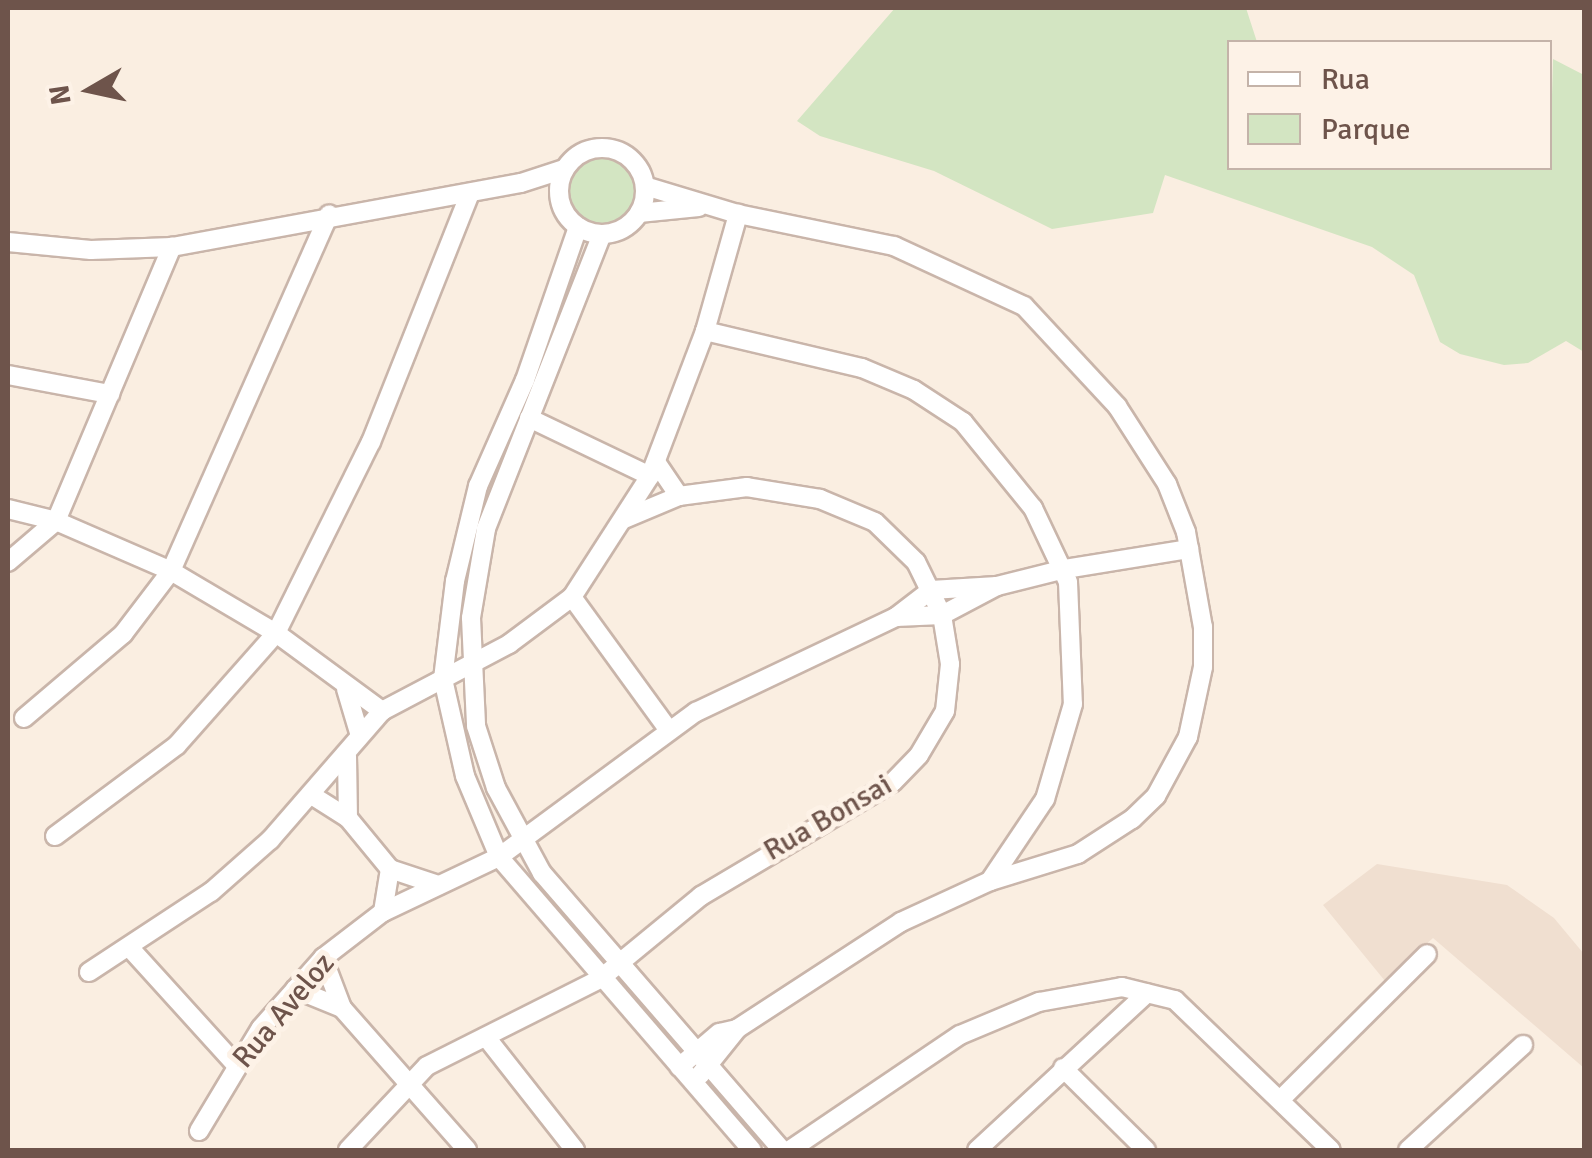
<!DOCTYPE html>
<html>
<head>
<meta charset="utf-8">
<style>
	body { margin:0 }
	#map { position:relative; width:1592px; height:1158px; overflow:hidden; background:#faeee1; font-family:Signika,sans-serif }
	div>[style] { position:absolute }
	.residential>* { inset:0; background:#f0dfd0 }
	.green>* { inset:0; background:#d3e5c2 }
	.round { border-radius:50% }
	.roads { filter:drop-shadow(2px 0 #c9b5aa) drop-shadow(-2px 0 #c9b5aa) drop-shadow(0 2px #c9b5aa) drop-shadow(0 -2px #c9b5aa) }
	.minor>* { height:18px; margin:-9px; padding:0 9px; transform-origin:9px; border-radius:9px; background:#fff }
	.minor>.ring { margin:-9px; padding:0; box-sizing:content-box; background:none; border:18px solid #fff; border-radius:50% }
	span { translate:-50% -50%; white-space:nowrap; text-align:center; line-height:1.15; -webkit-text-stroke:10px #fdf2e7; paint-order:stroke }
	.street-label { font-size:30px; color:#6e544b }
	.frame { position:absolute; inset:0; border:10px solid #6e544b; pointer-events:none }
	.legend { position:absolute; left:1227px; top:40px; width:325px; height:130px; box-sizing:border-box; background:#fdf2e7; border:2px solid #c4b3a9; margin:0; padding:12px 18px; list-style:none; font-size:30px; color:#6e544b }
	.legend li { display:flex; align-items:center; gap:20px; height:50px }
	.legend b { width:50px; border:2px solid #c4b3a9 }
	.north { position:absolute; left:40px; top:40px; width:100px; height:100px; -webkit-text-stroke:8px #fdf2e7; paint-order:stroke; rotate:261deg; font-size:28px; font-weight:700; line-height:40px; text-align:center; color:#6e544b }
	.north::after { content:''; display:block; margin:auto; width:35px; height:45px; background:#6e544b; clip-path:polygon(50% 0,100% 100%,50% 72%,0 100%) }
</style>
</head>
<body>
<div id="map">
	<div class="residential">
		<div style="clip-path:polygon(1377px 864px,1507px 885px,1554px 918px,1584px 954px,1584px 1068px,1433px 938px,1385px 981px,1323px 905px)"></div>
	</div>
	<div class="green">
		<div style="clip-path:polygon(895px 8px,1246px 8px,1257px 42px,1230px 42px,1230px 168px,1550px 168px,1553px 59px,1584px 75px,1584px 352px,1566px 341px,1528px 363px,1504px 365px,1460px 354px,1440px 342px,1414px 275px,1372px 247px,1165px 175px,1153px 213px,1052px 229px,934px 171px,820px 136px,797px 121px)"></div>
		<div class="round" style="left:567px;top:155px;width:70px;height:70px"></div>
	</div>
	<div class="roads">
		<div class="minor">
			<div class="ring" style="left:559px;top:148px;width:68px;height:68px"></div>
			<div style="left:645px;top:186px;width:97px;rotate:16.8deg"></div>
			<div style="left:738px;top:214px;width:159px;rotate:11.6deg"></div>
			<div style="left:894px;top:246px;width:143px;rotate:24.8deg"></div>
			<div style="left:1024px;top:306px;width:137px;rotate:47.1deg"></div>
			<div style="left:1117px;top:406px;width:93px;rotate:57.3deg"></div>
			<div style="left:1167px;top:484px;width:52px;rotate:68.4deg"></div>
			<div style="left:1186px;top:532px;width:97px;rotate:79.9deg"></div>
			<div style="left:1203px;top:627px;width:40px;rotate:90deg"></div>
			<div style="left:1203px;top:667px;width:72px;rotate:102.1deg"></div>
			<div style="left:1188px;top:737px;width:67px;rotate:118.5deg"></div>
			<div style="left:1156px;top:796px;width:33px;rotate:136deg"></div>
			<div style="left:1132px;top:819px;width:64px;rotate:147.1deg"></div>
			<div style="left:1078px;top:854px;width:92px;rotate:162.9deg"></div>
			<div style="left:990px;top:881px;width:98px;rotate:155.3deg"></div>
			<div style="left:901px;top:922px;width:196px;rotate:146.9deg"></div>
			<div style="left:737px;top:1029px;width:18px;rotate:167deg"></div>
			<div style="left:719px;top:1033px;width:52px;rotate:139.6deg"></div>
			<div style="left:639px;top:213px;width:60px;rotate:-5.7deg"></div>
			<div style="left:578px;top:227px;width:162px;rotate:109.1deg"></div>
			<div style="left:525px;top:380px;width:116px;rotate:113.9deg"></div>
			<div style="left:478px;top:486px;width:98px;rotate:103.6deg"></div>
			<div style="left:455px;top:581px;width:99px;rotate:97deg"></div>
			<div style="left:443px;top:679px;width:99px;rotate:77.2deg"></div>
			<div style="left:465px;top:776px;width:88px;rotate:67.2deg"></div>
			<div style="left:499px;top:857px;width:387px;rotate:49.2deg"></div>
			<div style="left:602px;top:234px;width:317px;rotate:111.5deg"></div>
			<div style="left:486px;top:529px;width:90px;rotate:99.6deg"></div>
			<div style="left:471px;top:618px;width:108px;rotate:87.3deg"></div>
			<div style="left:476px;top:726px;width:65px;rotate:72.1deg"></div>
			<div style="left:496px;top:788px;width:97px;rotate:61.6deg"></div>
			<div style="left:542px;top:873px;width:367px;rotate:49.1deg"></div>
			<div style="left:8px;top:242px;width:83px;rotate:5.5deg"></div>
			<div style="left:91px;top:250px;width:81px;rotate:-2.1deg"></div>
			<div style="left:172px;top:247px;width:355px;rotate:-10.4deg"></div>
			<div style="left:521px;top:183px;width:45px;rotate:-18deg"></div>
			<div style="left:705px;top:331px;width:161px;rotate:13.3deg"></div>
			<div style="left:862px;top:368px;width:56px;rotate:22.9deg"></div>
			<div style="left:914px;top:390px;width:59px;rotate:33.1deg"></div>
			<div style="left:963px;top:422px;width:111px;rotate:50.9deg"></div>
			<div style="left:1033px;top:508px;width:82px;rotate:64.7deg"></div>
			<div style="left:1068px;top:582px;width:122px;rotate:87.7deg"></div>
			<div style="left:1073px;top:704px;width:99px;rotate:106.4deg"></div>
			<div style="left:1045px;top:799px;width:99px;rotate:123.9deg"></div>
			<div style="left:8px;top:375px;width:104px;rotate:10.6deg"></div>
			<div style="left:529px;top:418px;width:134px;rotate:25.6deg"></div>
			<div style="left:656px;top:462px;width:41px;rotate:55.9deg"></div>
			<div style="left:8px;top:509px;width:49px;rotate:14deg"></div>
			<div style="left:56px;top:521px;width:125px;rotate:23.5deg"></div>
			<div style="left:171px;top:571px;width:122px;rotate:30.6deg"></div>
			<div style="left:276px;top:633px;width:132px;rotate:36.3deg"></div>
			<div style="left:8px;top:562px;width:63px;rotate:-40.5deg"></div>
			<div style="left:56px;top:521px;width:298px;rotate:-67.1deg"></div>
			<div style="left:572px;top:597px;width:163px;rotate:54deg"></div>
			<div style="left:896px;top:617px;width:46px;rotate:-2.5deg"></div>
			<div style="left:942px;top:615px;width:62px;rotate:-27.8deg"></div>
			<div style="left:997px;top:586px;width:70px;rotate:-14deg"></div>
			<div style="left:1065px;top:569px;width:126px;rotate:-9.2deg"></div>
			<div style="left:346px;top:689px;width:49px;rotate:73.4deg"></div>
			<div style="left:24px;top:718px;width:130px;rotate:-40.3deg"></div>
			<div style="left:123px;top:634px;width:79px;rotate:-52.7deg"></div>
			<div style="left:171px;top:571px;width:390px;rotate:-66.1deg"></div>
			<div style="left:347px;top:756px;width:62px;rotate:89.1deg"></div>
			<div style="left:313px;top:796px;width:41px;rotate:32.2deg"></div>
			<div style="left:348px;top:818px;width:66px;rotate:50.5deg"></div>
			<div style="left:390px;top:869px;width:51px;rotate:18.4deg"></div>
			<div style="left:55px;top:836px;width:152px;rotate:-36.7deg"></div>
			<div style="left:177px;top:745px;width:149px;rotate:-48.5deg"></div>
			<div style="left:276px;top:633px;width:213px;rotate:-63.6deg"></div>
			<div style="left:371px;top:442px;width:268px;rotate:-68.3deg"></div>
			<div style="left:383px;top:912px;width:44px;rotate:-80.8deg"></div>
			<div style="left:129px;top:947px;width:158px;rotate:47.8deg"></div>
			<div style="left:323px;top:958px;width:53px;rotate:69.2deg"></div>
			<div style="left:342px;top:1008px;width:189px;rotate:48.6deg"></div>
			<div style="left:89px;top:972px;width:146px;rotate:-33.3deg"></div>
			<div style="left:211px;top:892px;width:79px;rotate:-41.4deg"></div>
			<div style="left:270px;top:840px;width:171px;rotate:-49deg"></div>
			<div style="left:382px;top:711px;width:144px;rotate:-27.8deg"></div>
			<div style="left:509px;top:644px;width:79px;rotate:-36.7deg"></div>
			<div style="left:572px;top:597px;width:144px;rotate:-57.2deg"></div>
			<div style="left:650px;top:476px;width:155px;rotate:-69.2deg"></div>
			<div style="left:705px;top:331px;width:122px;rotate:-74.2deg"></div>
			<div style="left:295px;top:989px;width:51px;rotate:22deg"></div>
			<div style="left:486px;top:1037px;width:144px;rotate:51.8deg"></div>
			<div style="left:1063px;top:1068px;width:117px;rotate:44.7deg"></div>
			<div style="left:700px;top:1075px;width:59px;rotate:-51.2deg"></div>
			<div style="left:1280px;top:1100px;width:207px;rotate:-44.8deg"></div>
			<div style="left:199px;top:1131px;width:120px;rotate:-59deg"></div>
			<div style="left:261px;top:1028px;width:94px;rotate:-48.5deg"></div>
			<div style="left:323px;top:958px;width:76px;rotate:-37.5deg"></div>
			<div style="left:383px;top:912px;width:128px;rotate:-25.4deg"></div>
			<div style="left:499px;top:857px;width:245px;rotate:-36.4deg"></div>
			<div style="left:696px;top:712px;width:221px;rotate:-25.4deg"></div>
			<div style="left:896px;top:617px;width:44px;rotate:-37.6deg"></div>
			<div style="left:931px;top:590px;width:66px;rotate:-3.5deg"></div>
			<div style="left:348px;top:1150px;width:115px;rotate:-46.8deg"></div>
			<div style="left:427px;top:1066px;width:194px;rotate:-26.7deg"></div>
			<div style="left:600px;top:979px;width:131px;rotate:-39.4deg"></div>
			<div style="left:701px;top:896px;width:223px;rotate:-30.7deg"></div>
			<div style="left:893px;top:782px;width:37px;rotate:-46deg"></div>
			<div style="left:919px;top:755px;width:51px;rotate:-59.4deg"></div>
			<div style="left:945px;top:711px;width:47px;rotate:-83.9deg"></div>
			<div style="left:950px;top:664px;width:50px;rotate:-99.3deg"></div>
			<div style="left:942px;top:615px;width:59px;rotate:-116.1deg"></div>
			<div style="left:916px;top:562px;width:57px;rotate:-135.7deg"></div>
			<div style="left:875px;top:522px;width:60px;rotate:-157.3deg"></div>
			<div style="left:820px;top:499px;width:74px;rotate:-170.7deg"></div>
			<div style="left:747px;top:487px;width:69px;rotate:172.5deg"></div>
			<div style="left:679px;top:496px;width:60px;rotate:157.3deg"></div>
			<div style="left:790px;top:1150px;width:205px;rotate:-34.1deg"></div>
			<div style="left:960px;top:1035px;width:86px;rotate:-22.7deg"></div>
			<div style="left:1039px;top:1002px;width:84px;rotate:-10.2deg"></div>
			<div style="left:1122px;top:987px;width:55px;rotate:13.8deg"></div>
			<div style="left:1175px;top:1000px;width:216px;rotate:43.9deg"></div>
			<div style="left:977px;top:1150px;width:231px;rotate:-42.7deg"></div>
			<div style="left:1408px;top:1150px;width:156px;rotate:-42.4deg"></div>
		</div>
	</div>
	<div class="street-label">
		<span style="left:828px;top:818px;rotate:-30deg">Rua Bonsai</span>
		<span style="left:284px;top:1011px;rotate:-50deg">Rua Aveloz</span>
	</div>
	<div class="frame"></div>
	<ul class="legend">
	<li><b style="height:12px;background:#fff"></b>Rua</li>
	<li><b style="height:28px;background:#d3e5c2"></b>Parque</li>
	</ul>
	<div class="north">N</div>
</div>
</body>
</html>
